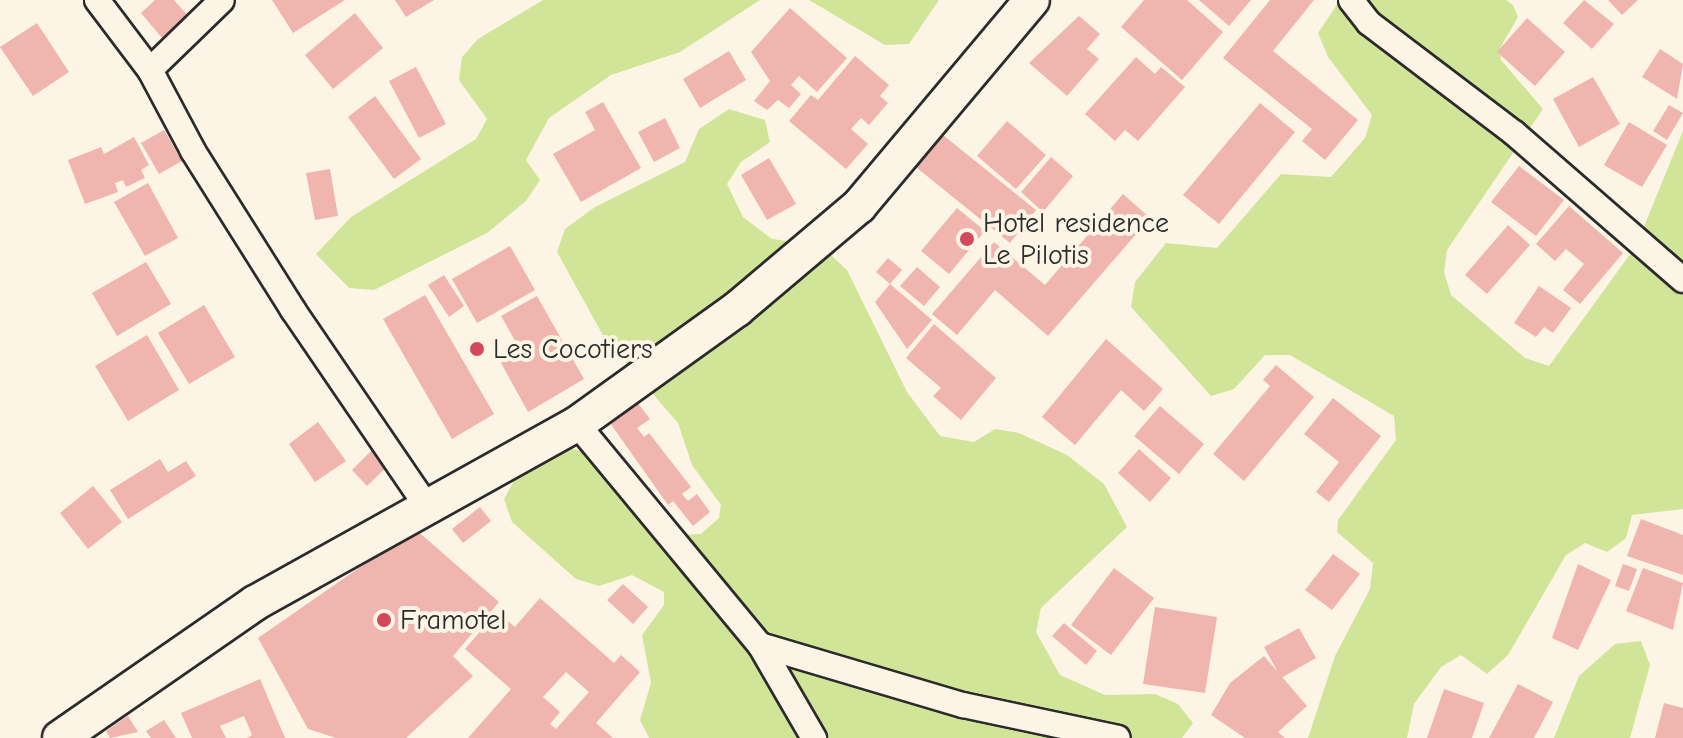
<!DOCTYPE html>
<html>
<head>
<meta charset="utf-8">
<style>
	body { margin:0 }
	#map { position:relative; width:1683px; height:738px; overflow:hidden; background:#fcf5e5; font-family:"Comic Neue",sans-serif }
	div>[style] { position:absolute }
	.green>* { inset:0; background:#d1e599 }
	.building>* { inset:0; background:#f0b5ae }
	.roads { filter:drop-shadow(2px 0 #2b2b2b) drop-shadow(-2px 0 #2b2b2b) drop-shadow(0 2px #2b2b2b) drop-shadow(0 -2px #2b2b2b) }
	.street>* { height:24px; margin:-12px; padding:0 12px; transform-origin:12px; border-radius:12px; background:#fcf5e5 }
	.secondary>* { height:34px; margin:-17px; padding:0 17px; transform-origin:17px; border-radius:17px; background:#fcf5e5 }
	.dots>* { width:22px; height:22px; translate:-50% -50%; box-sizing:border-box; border:4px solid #fcf5e5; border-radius:50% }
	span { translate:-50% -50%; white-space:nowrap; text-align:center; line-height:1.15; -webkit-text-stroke:8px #fcf5e5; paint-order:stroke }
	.poi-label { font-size:28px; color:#2b2b2b }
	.left { translate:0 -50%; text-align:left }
</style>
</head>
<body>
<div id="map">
	<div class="green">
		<div style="clip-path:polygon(543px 0,760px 0,680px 52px,611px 75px,549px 118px,526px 160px,540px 180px,526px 201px,487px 233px,374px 290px,349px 288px,316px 254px,351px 217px,476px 139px,487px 119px,459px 80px,462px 57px,478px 39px)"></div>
		<div style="clip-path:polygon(809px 0,939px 0,909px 44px,885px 45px)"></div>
		<div style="clip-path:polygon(1340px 0,1506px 0,1513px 5px,1518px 17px,1500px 48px,1501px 60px,1543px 109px,1447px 250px,1444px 272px,1451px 295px,1525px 358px,1549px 366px,1636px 246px,1683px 131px,1683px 509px,1632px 515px,1626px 538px,1607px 552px,1585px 543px,1566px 555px,1508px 655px,1487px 674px,1461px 655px,1441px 667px,1414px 704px,1407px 738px,1308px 738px,1335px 656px,1370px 589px,1373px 563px,1337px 532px,1338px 520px,1396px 440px,1394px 416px,1290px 355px,1265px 355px,1234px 389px,1211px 396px,1131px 307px,1135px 282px,1166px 243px,1217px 248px,1281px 174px,1331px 177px,1365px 138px,1372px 115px,1328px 57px,1318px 33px)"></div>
		<div style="clip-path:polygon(729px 109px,765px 120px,770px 142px,741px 162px,727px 184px,743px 217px,772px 239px,820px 245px,847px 270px,907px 392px,940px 436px,974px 442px,995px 429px,1019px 433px,1067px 455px,1104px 484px,1127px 527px,1041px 608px,1036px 632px,1060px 675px,1105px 695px,1155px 694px,1178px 704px,1193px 723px,1182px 738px,649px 738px,640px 720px,651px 683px,642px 635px,664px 605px,664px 592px,632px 575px,599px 586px,576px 579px,512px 522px,504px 499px,515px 479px,571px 448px,583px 452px,676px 535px,701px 534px,719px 518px,721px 505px,692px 465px,678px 423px,605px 339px,557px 252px,565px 229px,595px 207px,685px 162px,699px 129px)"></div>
		<div style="clip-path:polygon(1641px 641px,1650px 665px,1630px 738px,1554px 738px,1579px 676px,1615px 644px)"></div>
	</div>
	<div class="building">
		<div style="clip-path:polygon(155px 0,174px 0,188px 16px,162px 38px,141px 13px)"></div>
		<div style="clip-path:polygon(272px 0,345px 0,293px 33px)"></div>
		<div style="clip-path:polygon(395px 0,434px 0,406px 17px)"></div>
		<div style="clip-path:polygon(1144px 0,1187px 0,1223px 32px,1182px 80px,1121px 27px)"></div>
		<div style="clip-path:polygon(1199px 0,1251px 0,1229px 26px)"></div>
		<div style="clip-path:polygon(1270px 0,1314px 0,1273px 51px,1358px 120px,1325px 160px,1302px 141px,1312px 129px,1223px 58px)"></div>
		<div style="clip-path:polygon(1584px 0,1614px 24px,1592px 49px,1563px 23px)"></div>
		<div style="clip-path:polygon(1608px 0,1638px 0,1622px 15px)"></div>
		<div style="clip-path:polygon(790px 8px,847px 58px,817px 92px,799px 76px,791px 85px,801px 94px,789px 108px,778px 100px,767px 110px,754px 101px,770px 81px,751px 52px)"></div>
		<div style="clip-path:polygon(355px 13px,383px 48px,333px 89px,305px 55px)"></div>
		<div style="clip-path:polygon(1079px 16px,1100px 34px,1087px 49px,1099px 59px,1067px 96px,1029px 63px)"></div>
		<div style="clip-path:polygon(1527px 18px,1565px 52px,1535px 86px,1497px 52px)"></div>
		<div style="clip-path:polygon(37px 23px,69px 72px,33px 96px,0 47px)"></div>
		<div style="clip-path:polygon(1660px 49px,1683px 64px,1677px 99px,1642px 77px)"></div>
		<div style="clip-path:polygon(729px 51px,746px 80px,700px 108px,683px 79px)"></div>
		<div style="clip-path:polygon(855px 56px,889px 85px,880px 96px,888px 103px,869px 125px,861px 118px,851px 129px,868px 144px,846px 169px,789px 121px,811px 95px,818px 100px)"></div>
		<div style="clip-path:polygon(1136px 57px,1155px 74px,1161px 67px,1185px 87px,1138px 141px,1125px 130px,1115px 141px,1085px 114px)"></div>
		<div style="clip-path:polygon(416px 67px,446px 124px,419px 138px,389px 81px)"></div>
		<div style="clip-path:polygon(1593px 77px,1620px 124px,1579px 147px,1553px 99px)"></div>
		<div style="clip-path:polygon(375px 96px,421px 159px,394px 179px,348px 117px)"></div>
		<div style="clip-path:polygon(603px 102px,641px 168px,581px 202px,553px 154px,595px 130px,585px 112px)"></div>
		<div style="clip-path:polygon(1260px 103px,1295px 132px,1219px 224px,1183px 195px)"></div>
		<div style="clip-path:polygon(1669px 105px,1683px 113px,1667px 140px,1653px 131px)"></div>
		<div style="clip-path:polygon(665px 118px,680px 148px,654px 162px,638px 132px)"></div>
		<div style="clip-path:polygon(1007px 121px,1046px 155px,1016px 189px,977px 156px)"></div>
		<div style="clip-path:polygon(1629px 122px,1667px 145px,1642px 187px,1604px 165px)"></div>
		<div style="clip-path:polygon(164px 130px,182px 161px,159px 174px,141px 143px)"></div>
		<div style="clip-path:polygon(938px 131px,1036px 210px,1010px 243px,912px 164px)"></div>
		<div style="clip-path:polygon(134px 137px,149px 165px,141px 170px,145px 178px,126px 187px,123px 180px,115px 183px,118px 192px,85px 204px,68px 160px,101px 147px,104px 154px)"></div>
		<div style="clip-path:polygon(1051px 157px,1073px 176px,1043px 212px,1021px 192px)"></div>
		<div style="clip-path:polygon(769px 158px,796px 204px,767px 220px,741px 175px)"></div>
		<div style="clip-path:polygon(1519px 166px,1564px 200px,1536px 236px,1491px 202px)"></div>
		<div style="clip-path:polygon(330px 169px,338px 216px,315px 220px,306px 173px)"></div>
		<div style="clip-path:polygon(148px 183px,178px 238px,145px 256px,114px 202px)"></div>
		<div style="clip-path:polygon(1123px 194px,1150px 218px,1048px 336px,995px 290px,957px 335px,932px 314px,994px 242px,1045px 285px)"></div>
		<div style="clip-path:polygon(1569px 206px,1623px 253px,1580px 304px,1563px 290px,1584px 264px,1566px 249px,1555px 261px,1536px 244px)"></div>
		<div style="clip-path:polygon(957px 208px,985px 231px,949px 274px,921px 251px)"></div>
		<div style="clip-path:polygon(1508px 225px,1530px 245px,1487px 294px,1465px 275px)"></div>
		<div style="clip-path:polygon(510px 246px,535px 290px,477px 323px,452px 279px)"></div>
		<div style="clip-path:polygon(888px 258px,902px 270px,890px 284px,876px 272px)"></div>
		<div style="clip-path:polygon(146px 262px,171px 304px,117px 336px,92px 293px)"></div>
		<div style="clip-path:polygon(917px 267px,940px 287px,924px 306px,900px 286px)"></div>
		<div style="clip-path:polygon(444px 275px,464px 306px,449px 317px,428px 285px)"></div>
		<div style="clip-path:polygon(890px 284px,932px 320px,907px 349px,875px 302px)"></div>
		<div style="clip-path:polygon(1539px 286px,1571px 308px,1553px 333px,1544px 327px,1536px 337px,1514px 323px)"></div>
		<div style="clip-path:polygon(425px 295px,494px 414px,452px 439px,383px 319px)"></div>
		<div style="clip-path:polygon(537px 296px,584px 379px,528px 412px,501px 363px,521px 351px,501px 316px)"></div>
		<div style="clip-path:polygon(204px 305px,235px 357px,189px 384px,158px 333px)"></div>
		<div style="clip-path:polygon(934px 324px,996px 378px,961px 420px,933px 396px,941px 388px,906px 358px)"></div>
		<div style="clip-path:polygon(147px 335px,179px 390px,128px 421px,95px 366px)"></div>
		<div style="clip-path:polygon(1106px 339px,1163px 389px,1144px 411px,1121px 390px,1075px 445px,1042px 417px)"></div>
		<div style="clip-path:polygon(1276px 365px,1314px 397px,1244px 481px,1213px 454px,1270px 386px,1263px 380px)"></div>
		<div style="clip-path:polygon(1333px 398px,1381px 436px,1329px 502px,1316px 492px,1339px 462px,1304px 434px)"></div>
		<div style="clip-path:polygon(637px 402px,650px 419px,637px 428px,644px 437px,649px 433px,691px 487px,682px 494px,688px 501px,697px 494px,710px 512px,693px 526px,673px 501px,668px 505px,610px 423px)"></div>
		<div style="clip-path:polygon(1160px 406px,1204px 444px,1179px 474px,1134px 436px)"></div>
		<div style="clip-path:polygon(318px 422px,346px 461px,315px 482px,289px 444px)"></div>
		<div style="clip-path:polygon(377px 445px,393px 461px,367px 486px,352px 470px)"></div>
		<div style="clip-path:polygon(1139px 449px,1171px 478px,1150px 502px,1118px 473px)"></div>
		<div style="clip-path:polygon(160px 459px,168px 472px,186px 461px,196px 476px,128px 519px,110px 490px)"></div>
		<div style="clip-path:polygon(93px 486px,122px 522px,88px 549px,60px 513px)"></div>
		<div style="clip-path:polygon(480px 507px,491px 521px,463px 543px,452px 529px)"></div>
		<div style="clip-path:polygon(1641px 519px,1683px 535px,1683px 575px,1627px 556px)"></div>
		<div style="clip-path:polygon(415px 529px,499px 602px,453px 656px,473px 676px,406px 738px,336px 738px,308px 729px,258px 638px)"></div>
		<div style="clip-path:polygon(1333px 554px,1360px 574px,1332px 610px,1305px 590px)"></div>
		<div style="clip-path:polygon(1578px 564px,1611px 580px,1578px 650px,1552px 638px)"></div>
		<div style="clip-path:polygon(1623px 564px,1637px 569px,1629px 591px,1615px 586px)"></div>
		<div style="clip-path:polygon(1114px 568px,1154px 598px,1111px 655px,1071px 625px)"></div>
		<div style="clip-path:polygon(1643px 568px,1683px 583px,1673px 630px,1626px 611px)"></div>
		<div style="clip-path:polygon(623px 584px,648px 607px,633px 624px,607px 600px)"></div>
		<div style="clip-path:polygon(evenodd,540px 598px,614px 663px,621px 655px,640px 672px,596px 723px,613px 738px,468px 738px,511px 689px,465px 649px,497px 612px,515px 627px,540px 598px,566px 672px,589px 692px,556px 729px,550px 724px,560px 712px,543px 697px,566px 672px)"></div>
		<div style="clip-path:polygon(1155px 607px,1217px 617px,1205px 693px,1143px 684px)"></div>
		<div style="clip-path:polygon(1064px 623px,1097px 651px,1086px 665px,1052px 636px)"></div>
		<div style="clip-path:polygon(1299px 628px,1316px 658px,1281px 678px,1264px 647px)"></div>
		<div style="clip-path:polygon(1264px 656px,1307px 706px,1278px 732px,1285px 738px,1245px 738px,1211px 715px,1230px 683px)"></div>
		<div style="clip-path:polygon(260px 679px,285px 738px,247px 738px,252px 735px,244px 716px,220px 726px,226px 738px,192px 738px,181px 713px)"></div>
		<div style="clip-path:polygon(1518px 684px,1553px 702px,1534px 738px,1489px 738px)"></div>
		<div style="clip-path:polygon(1444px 689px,1484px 703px,1472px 738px,1427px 738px)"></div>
		<div style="clip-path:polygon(1664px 703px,1683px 708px,1683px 738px,1655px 738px)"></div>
		<div style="clip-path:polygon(128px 716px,138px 732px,110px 738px,106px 731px)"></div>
		<div style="clip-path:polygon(164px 720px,176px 738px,151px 738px,146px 731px)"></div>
	</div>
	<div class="roads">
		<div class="street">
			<div style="left:97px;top:0;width:88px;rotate:52.9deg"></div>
			<div style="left:150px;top:70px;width:92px;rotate:62deg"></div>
			<div style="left:193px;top:151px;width:188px;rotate:57.8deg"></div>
			<div style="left:293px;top:310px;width:240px;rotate:55.7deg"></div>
			<div style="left:1351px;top:0;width:29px;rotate:52deg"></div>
			<div style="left:1369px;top:23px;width:182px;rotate:37.2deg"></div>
			<div style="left:1514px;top:133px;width:224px;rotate:41deg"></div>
			<div style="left:150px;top:70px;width:100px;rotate:-44.2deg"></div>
			<div style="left:577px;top:424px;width:287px;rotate:50.4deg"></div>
			<div style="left:760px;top:645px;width:108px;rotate:59.9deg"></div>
			<div style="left:760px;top:645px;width:212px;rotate:16.5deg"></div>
			<div style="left:963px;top:705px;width:158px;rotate:12deg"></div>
		</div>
		<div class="secondary">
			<div style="left:60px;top:738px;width:237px;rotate:-34.7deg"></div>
			<div style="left:255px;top:603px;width:368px;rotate:-29.1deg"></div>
			<div style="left:577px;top:424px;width:197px;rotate:-35.7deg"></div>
			<div style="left:737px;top:309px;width:160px;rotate:-40.2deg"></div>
			<div style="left:859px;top:206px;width:269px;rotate:-50deg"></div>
		</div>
	</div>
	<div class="dots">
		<div style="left:967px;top:239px;background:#d1495b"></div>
		<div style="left:477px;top:349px;background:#d1495b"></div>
		<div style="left:384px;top:620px;background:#d1495b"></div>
	</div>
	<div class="poi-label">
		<span class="left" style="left:983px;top:239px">Hotel residence<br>Le Pilotis</span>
		<span class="left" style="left:493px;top:349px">Les Cocotiers</span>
		<span class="left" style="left:400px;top:620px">Framotel</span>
	</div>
</div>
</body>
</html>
